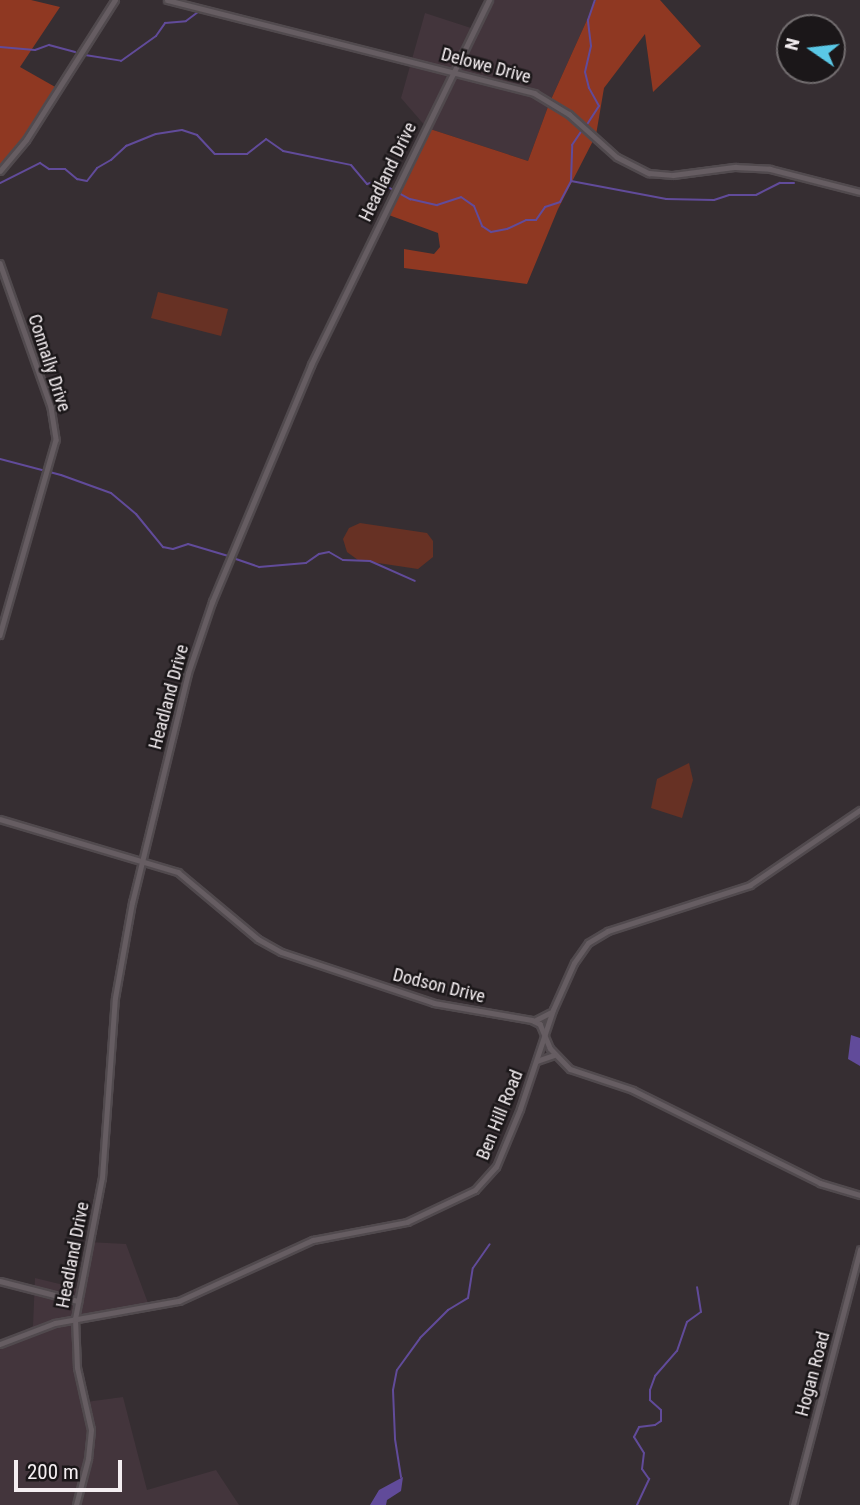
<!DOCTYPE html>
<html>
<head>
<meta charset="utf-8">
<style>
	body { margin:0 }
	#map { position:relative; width:860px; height:1505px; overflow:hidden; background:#362e32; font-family:"Roboto Condensed",sans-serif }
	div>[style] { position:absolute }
	.built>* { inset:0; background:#43353c }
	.green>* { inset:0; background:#673124 }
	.forest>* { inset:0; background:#8f3822 }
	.water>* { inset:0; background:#614b9a }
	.stream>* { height:2px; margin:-1px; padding:0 1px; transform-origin:1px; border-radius:1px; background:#614b9a }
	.roads { filter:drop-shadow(2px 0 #514a4e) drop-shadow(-2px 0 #514a4e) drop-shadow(0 2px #514a4e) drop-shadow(0 -2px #514a4e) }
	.tertiary>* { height:4.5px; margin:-2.25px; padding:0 2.25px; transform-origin:2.25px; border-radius:2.25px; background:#665d62 }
	.secondary>* { height:4.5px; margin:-2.25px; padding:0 2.25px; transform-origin:2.25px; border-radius:2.25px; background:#665d62 }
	span { translate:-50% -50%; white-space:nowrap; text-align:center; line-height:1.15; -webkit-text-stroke:5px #1b1719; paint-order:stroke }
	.street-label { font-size:18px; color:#f4eef1 }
	.north { position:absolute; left:776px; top:14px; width:70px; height:70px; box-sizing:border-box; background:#1b1719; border:2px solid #726d6f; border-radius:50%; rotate:284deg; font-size:19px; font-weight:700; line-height:28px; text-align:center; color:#f4eef1 }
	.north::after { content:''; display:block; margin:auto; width:24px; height:32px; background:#5ac8e6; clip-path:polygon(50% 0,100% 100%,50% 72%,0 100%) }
	.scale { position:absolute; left:14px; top:1460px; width:108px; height:32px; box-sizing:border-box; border:4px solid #f4eef1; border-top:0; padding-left:9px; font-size:21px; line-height:24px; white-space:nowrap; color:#f4eef1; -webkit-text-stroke:5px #1b1719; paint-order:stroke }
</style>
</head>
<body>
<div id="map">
	<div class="built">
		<div style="clip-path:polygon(488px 0,596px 0,549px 104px,528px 161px,427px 128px,401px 98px,425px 13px,474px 29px)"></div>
		<div style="clip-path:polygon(88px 1242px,126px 1244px,148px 1303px,77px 1317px,76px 1351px,86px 1402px,123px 1397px,147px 1490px,216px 1470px,239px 1505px,0 1505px,0 1345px,33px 1326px,35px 1278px,76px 1288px)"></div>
	</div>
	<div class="green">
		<div style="clip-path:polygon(158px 292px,228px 309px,221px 336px,151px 318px)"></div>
		<div style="clip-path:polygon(360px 523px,427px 533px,433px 541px,433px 557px,418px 569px,358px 560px,347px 552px,343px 539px,349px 528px)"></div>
		<div style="clip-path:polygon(689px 763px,693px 780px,682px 818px,651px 808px,657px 779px)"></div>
	</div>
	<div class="forest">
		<div style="clip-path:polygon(0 0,31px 0,60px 7px,20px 67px,57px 88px,24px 142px,0 171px)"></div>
		<div style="clip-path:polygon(596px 0,660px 0,701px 46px,653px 92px,645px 34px,604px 88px,596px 135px,558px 209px,527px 284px,404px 268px,404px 249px,434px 254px,440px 247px,438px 233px,386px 214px,427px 128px,528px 161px,549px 104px)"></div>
	</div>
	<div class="water">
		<div style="clip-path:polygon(851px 1035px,860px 1038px,860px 1066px,848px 1059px)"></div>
		<div style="clip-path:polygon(403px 1477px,401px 1491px,387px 1500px,386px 1505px,370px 1505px,379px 1490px)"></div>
	</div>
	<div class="stream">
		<div style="left:0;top:47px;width:35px;rotate:5deg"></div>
		<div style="left:35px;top:50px;width:15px;rotate:-20deg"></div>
		<div style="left:49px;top:45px;width:27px;rotate:15deg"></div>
		<div style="left:85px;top:55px;width:36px;rotate:9deg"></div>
		<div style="left:121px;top:61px;width:43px;rotate:-35.5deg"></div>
		<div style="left:156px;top:36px;width:16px;rotate:-55deg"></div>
		<div style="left:165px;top:23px;width:21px;rotate:-5deg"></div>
		<div style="left:186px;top:21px;width:15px;rotate:-37deg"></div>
		<div style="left:586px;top:126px;width:24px;rotate:-57deg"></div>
		<div style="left:599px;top:106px;width:21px;rotate:-119deg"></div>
		<div style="left:589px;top:88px;width:16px;rotate:-104deg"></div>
		<div style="left:585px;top:72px;width:27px;rotate:-77deg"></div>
		<div style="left:591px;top:46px;width:26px;rotate:-97deg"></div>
		<div style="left:588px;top:20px;width:21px;rotate:-71deg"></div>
		<div style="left:571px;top:181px;width:97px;rotate:10.7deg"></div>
		<div style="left:666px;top:199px;width:48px;rotate:1.2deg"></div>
		<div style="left:714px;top:200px;width:16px;rotate:-18deg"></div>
		<div style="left:729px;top:195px;width:27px"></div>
		<div style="left:756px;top:195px;width:27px;rotate:-27deg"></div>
		<div style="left:780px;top:183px;width:14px"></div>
		<div style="left:0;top:183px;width:45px;rotate:-26.6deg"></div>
		<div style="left:40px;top:163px;width:11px;rotate:34deg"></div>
		<div style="left:49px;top:169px;width:16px"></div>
		<div style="left:65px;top:169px;width:16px;rotate:40deg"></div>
		<div style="left:77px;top:179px;width:10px;rotate:11deg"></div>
		<div style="left:87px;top:181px;width:16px;rotate:-52deg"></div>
		<div style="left:97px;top:168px;width:16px;rotate:-30deg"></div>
		<div style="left:111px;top:160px;width:21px;rotate:-43deg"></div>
		<div style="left:126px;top:146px;width:32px;rotate:-22deg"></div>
		<div style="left:156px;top:134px;width:26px;rotate:-9deg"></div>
		<div style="left:182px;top:130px;width:16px;rotate:18deg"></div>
		<div style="left:197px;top:135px;width:26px;rotate:47deg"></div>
		<div style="left:215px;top:154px;width:32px"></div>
		<div style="left:247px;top:154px;width:24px;rotate:-38deg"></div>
		<div style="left:266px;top:139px;width:21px;rotate:35deg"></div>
		<div style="left:283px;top:151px;width:69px;rotate:11.6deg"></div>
		<div style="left:351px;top:165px;width:25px;rotate:50deg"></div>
		<div style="left:367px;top:184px;width:10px;rotate:-17deg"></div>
		<div style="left:377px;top:181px;width:38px;rotate:29deg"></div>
		<div style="left:410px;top:199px;width:28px;rotate:13deg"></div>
		<div style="left:437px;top:205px;width:25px;rotate:-18deg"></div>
		<div style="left:461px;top:197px;width:16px;rotate:35deg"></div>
		<div style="left:474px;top:206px;width:22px;rotate:68deg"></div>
		<div style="left:482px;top:226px;width:11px;rotate:34deg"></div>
		<div style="left:491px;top:232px;width:16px;rotate:-11deg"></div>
		<div style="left:507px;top:229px;width:21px;rotate:-25deg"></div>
		<div style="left:526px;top:220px;width:10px"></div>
		<div style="left:536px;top:220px;width:16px;rotate:-55deg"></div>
		<div style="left:545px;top:207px;width:16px;rotate:-18deg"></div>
		<div style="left:560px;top:202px;width:24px;rotate:-62deg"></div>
		<div style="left:571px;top:181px;width:36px;rotate:-88deg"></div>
		<div style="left:572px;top:145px;width:18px;rotate:-56deg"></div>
		<div style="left:0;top:459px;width:63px;rotate:14.7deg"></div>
		<div style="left:61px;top:475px;width:53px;rotate:19.8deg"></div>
		<div style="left:111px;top:493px;width:33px;rotate:40deg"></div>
		<div style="left:136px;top:514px;width:43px;rotate:50.7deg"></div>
		<div style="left:163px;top:547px;width:10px;rotate:11deg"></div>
		<div style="left:173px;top:549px;width:16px;rotate:-18deg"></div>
		<div style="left:188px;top:544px;width:42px;rotate:16.7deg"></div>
		<div style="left:233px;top:558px;width:28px;rotate:19deg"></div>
		<div style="left:259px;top:567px;width:47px;rotate:-4.9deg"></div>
		<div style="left:306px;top:563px;width:16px;rotate:-35deg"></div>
		<div style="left:319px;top:554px;width:10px;rotate:-11deg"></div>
		<div style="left:329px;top:552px;width:16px;rotate:30deg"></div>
		<div style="left:343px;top:560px;width:27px;rotate:2deg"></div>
		<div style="left:370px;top:561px;width:49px;rotate:24deg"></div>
		<div style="left:401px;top:1477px;width:39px;rotate:-99deg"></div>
		<div style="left:395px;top:1438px;width:48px;rotate:-92.4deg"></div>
		<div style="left:393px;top:1390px;width:20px;rotate:-79deg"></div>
		<div style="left:397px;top:1370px;width:39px;rotate:-54deg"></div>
		<div style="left:420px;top:1338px;width:40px;rotate:-45deg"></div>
		<div style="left:448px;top:1310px;width:23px;rotate:-31deg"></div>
		<div style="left:468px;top:1298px;width:30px;rotate:-81deg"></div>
		<div style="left:473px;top:1268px;width:29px;rotate:-55deg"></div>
		<div style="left:637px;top:1505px;width:29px;rotate:-65deg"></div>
		<div style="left:649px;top:1479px;width:12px;rotate:-125deg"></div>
		<div style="left:642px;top:1469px;width:16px;rotate:-83deg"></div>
		<div style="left:644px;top:1453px;width:19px;rotate:-122deg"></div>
		<div style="left:634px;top:1437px;width:11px;rotate:-63deg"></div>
		<div style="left:639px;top:1427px;width:16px;rotate:-7deg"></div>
		<div style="left:655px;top:1425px;width:7px;rotate:-34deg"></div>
		<div style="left:661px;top:1421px;width:11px;rotate:-90deg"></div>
		<div style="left:661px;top:1410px;width:15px;rotate:-138deg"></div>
		<div style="left:650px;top:1400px;width:10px;rotate:-90deg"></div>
		<div style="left:650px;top:1390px;width:15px;rotate:-70deg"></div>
		<div style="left:655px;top:1376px;width:33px;rotate:-49deg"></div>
		<div style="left:677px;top:1351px;width:31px;rotate:-71deg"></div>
		<div style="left:687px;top:1322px;width:17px;rotate:-36deg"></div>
		<div style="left:701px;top:1312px;width:25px;rotate:-99deg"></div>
	</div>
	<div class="roads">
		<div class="tertiary">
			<div style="left:167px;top:0;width:379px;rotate:14.2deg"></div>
			<div style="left:534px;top:93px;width:41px;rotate:31deg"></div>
			<div style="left:569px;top:114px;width:64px;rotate:41.9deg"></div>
			<div style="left:617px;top:157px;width:36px;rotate:27deg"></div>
			<div style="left:649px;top:173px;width:24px;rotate:5deg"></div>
			<div style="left:673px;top:175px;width:63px;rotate:-7.4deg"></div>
			<div style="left:735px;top:167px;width:35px;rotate:3deg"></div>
			<div style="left:770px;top:169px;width:93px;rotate:14.3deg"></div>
			<div style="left:0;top:171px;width:40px;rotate:-50deg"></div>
			<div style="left:26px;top:140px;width:166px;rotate:-57.6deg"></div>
			<div style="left:0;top:263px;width:153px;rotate:70.5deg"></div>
			<div style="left:51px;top:407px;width:33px;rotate:81deg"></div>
			<div style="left:56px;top:440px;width:203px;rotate:106deg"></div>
			<div style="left:0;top:819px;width:186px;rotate:16.6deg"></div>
			<div style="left:178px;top:872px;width:104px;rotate:39.9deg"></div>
			<div style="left:258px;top:939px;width:26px;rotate:29deg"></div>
			<div style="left:281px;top:952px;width:161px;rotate:18.4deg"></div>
			<div style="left:434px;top:1003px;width:99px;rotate:9.8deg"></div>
			<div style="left:532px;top:1020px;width:9px;rotate:27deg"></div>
			<div style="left:540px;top:1024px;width:26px;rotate:67deg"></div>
			<div style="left:550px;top:1048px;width:29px;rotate:46deg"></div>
			<div style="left:570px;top:1069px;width:66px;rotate:18.4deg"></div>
			<div style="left:633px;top:1090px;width:209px;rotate:26.4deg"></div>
			<div style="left:820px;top:1183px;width:42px;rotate:16.7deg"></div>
			<div style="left:534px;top:1021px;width:18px;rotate:-27deg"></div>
			<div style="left:537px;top:1061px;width:18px;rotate:-19deg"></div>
			<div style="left:0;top:1281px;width:81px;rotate:14.4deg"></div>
			<div style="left:0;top:1344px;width:59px;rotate:-20.9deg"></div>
			<div style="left:55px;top:1323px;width:126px;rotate:-10.1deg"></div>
			<div style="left:179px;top:1301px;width:147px;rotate:-24.5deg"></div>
			<div style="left:313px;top:1240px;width:96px;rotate:-10.8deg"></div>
			<div style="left:407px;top:1222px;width:75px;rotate:-25.2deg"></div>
			<div style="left:475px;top:1190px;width:31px;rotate:-48deg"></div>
			<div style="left:496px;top:1167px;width:63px;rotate:-67.5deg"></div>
			<div style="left:520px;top:1109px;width:104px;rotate:-71.6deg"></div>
			<div style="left:553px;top:1010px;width:51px;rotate:-65.9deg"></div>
			<div style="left:574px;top:963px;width:24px;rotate:-55deg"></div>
			<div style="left:588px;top:943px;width:23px;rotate:-31deg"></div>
			<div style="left:608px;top:931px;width:149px;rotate:-17.9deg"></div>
			<div style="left:750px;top:885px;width:133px;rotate:-34.3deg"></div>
			<div style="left:793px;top:1505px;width:264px;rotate:-75.3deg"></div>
		</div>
		<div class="secondary">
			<div style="left:76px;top:1505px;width:48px;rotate:-75.4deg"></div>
			<div style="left:88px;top:1459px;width:29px;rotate:-84deg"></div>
			<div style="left:91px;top:1430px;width:64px;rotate:-102.7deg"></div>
			<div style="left:77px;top:1368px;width:49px;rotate:-92.3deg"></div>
			<div style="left:75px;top:1319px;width:144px;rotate:-79.2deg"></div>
			<div style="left:102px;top:1178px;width:180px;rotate:-85.9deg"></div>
			<div style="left:115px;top:998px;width:97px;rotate:-79.9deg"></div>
			<div style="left:132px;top:903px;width:237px;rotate:-76.3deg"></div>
			<div style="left:188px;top:673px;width:75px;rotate:-71.3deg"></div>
			<div style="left:212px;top:602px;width:257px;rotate:-67.3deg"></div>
			<div style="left:311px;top:365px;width:406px;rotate:-64deg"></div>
		</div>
	</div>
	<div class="street-label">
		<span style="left:486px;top:66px;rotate:15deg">Delowe Drive</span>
		<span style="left:388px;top:172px;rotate:-64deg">Headland Drive</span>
		<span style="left:49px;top:363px;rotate:72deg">Connally Drive</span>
		<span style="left:169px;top:697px;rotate:-75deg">Headland Drive</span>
		<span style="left:439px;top:986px;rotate:14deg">Dodson Drive</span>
		<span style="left:500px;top:1115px;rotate:-68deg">Ben Hill Road</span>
		<span style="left:73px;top:1255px;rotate:-79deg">Headland Drive</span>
		<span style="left:813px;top:1374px;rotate:-75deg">Hogan Road</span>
	</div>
	<div class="north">N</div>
	<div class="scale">200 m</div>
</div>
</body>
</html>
